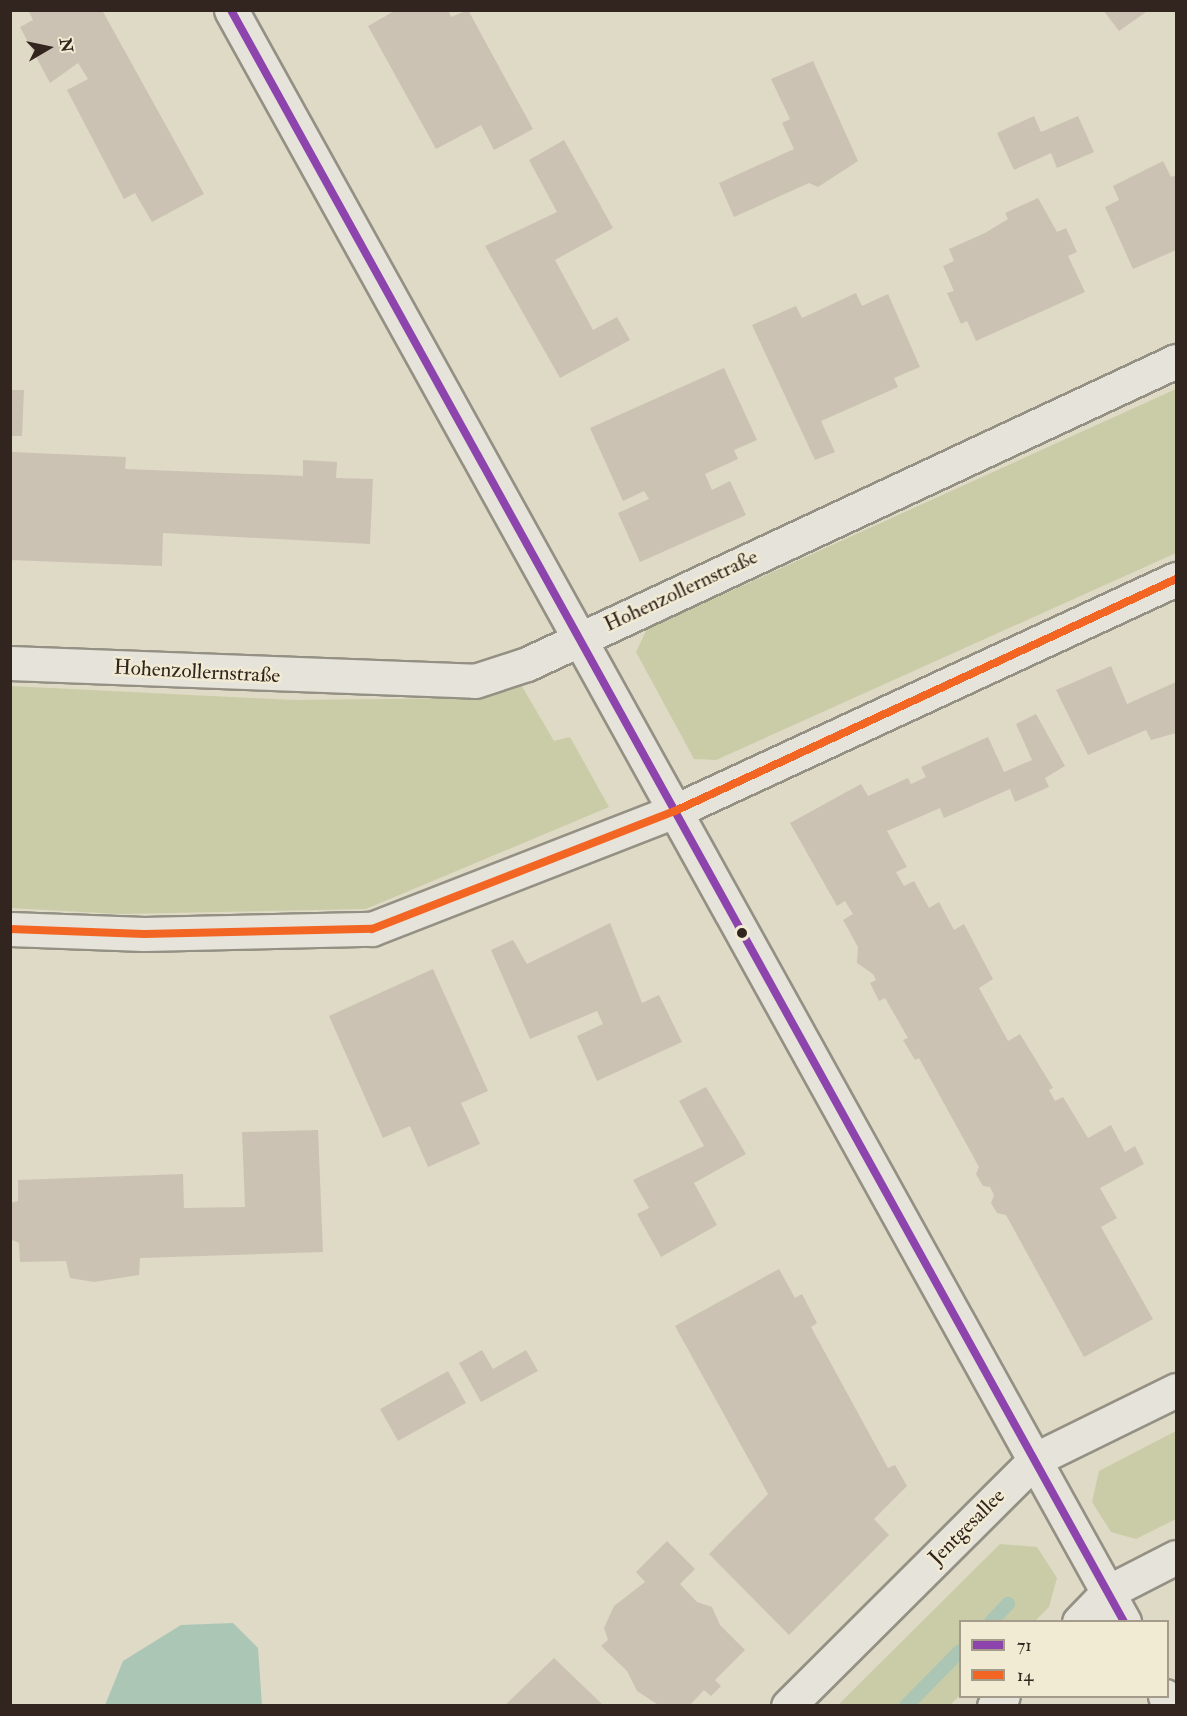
<!DOCTYPE html>
<html>
<head>
<meta charset="utf-8">
<style>
	body { margin:0 }
	#map { position:relative; width:1187px; height:1716px; overflow:hidden; background:#dedac6; font-family:"IM FELL Double Pica",serif }
	div>[style] { position:absolute }
	.green>* { inset:0; background:#cacca7 }
	.water>* { inset:0; background:#acc6b5 }
	.stream>* { height:14px; margin:-7px; padding:0 7px; transform-origin:7px; border-radius:7px; background:#acc6b5 }
	.building>* { inset:0; background:#ccc2b3 }
	.roads { filter:drop-shadow(2px 0 #949084) drop-shadow(-2px 0 #949084) drop-shadow(0 2px #949084) drop-shadow(0 -2px #949084) }
	.minor>* { height:33px; margin:-16.5px; padding:0 16.5px; transform-origin:16.5px; border-radius:16.5px; background:#e6e3da }
	.bus-1>* { height:8px; margin:-4px; padding:0 4px; transform-origin:4px; border-radius:4px; background:#8e44ad }
	.bus-2>* { height:8px; margin:-4px; padding:0 4px; transform-origin:4px; border-radius:4px; background:#f26522 }
	.dots>* { width:16px; height:16px; translate:-50% -50%; box-sizing:border-box; border:3px solid #f1ebd3; border-radius:50% }
	span { translate:-50% -50%; white-space:nowrap; text-align:center; line-height:1.15; -webkit-text-stroke:5px #f1ebd3; paint-order:stroke }
	.street-label { font-size:21px; color:#32241e }
	.frame { position:absolute; inset:0; border:12px solid #32241e; pointer-events:none }
	.legend { position:absolute; left:959px; top:1620px; width:210px; height:78px; box-sizing:border-box; background:#f1ebd3; border:2px solid #a59b8b; margin:0; padding:8px 10px; list-style:none; font-size:18px; color:#32241e }
	.legend li { display:flex; align-items:center; gap:12px; height:30px }
	.legend b { width:30px; border:2px solid #a59b8b }
	.north { position:absolute; left:18px; top:18px; width:60px; height:60px; -webkit-text-stroke:4px #f1ebd3; paint-order:stroke; rotate:81deg; font-size:16px; font-weight:700; line-height:24px; text-align:center; color:#32241e }
	.north::after { content:''; display:block; margin:auto; width:21px; height:27px; background:#32241e; clip-path:polygon(50% 0,100% 100%,50% 72%,0 100%) }
</style>
</head>
<body>
<div id="map">
	<div class="green">
		<div style="clip-path:polygon(1176px 389px,1176px 553px,716px 760px,694px 759px,636px 652px,647px 629px)"></div>
		<div style="clip-path:polygon(520px 683px,554px 741px,570px 737px,609px 807px,366px 909px,119px 914px,11px 908px,10px 686px,294px 700px,481px 698px)"></div>
		<div style="clip-path:polygon(1176px 1431px,1176px 1519px,1136px 1539px,1111px 1532px,1092px 1502px,1099px 1471px)"></div>
		<div style="clip-path:polygon(1000px 1544px,1037px 1547px,1057px 1578px,1049px 1607px,1035px 1621px,960px 1622px,960px 1695px,950px 1705px,838px 1705px)"></div>
	</div>
	<div class="water">
		<div style="clip-path:polygon(233px 1623px,258px 1648px,262px 1705px,105px 1705px,123px 1661px,181px 1625px)"></div>
	</div>
	<div class="stream">
		<div style="left:991px;top:1622px;width:25px;rotate:-47deg"></div>
		<div style="left:906px;top:1706px;width:77px;rotate:-45.5deg"></div>
	</div>
	<div class="building">
		<div style="clip-path:polygon(28px 10px,102px 10px,204px 194px,152px 222px,135px 193px,124px 199px,67px 90px,88px 79px,78px 63px,50px 83px,20px 27px,33px 20px)"></div>
		<div style="clip-path:polygon(396px 10px,448px 10px,451px 17px,468px 10px,533px 129px,494px 150px,481px 125px,436px 149px,368px 26px)"></div>
		<div style="clip-path:polygon(1103px 10px,1149px 10px,1119px 31px)"></div>
		<div style="clip-path:polygon(813px 61px,858px 161px,818px 187px,809px 183px,734px 217px,719px 183px,794px 149px,782px 123px,790px 119px,771px 79px)"></div>
		<div style="clip-path:polygon(1034px 116px,1041px 132px,1078px 116px,1094px 152px,1057px 168px,1051px 153px,1014px 170px,997px 133px)"></div>
		<div style="clip-path:polygon(564px 140px,613px 228px,555px 260px,593px 330px,617px 317px,630px 340px,560px 378px,485px 246px,557px 212px,529px 160px)"></div>
		<div style="clip-path:polygon(1163px 161px,1171px 177px,1176px 175px,1176px 250px,1133px 269px,1105px 207px,1119px 200px,1113px 186px)"></div>
		<div style="clip-path:polygon(1038px 198px,1057px 232px,1066px 228px,1077px 252px,1068px 256px,1085px 292px,976px 341px,967px 321px,961px 324px,947px 293px,954px 291px,943px 266px,954px 261px,949px 249px,985px 233px,1008px 219px,1005px 213px)"></div>
		<div style="clip-path:polygon(856px 293px,862px 306px,888px 294px,920px 367px,894px 378px,898px 387px,821px 421px,835px 452px,815px 460px,752px 325px,796px 306px,802px 318px)"></div>
		<div style="clip-path:polygon(724px 368px,757px 440px,734px 450px,738px 459px,705px 474px,712px 490px,730px 481px,746px 515px,640px 562px,618px 513px,649px 499px,644px 491px,623px 501px,590px 428px)"></div>
		<div style="clip-path:polygon(10px 390px,24px 390px,22px 436px,10px 436px)"></div>
		<div style="clip-path:polygon(11px 452px,126px 457px,125px 469px,303px 476px,303px 460px,337px 462px,336px 478px,373px 479px,370px 544px,163px 533px,162px 566px,10px 560px)"></div>
		<div style="clip-path:polygon(1111px 666px,1127px 704px,1176px 682px,1176px 733px,1151px 740px,1146px 730px,1088px 755px,1056px 690px)"></div>
		<div style="clip-path:polygon(1036px 714px,1065px 766px,1045px 778px,1049px 787px,1015px 802px,1010px 789px,944px 818px,940px 808px,887px 831px,907px 867px,896px 872px,904px 886px,914px 881px,929px 908px,939px 902px,954px 930px,964px 924px,993px 979px,979px 988px,1008px 1041px,1020px 1034px,1053px 1088px,1049px 1090px,1055px 1101px,1063px 1097px,1088px 1138px,1111px 1125px,1125px 1152px,1135px 1146px,1144px 1164px,1100px 1188px,1117px 1218px,1101px 1227px,1153px 1319px,1084px 1357px,1006px 1215px,997px 1213px,991px 1203px,994px 1195px,990px 1187px,983px 1186px,976px 1174px,979px 1167px,919px 1058px,915px 1060px,903px 1040px,908px 1038px,885px 998px,879px 1001px,870px 983px,876px 980px,873px 974px,857px 963px,858px 947px,843px 920px,853px 914px,845px 901px,837px 906px,790px 823px,861px 784px,868px 796px,908px 778px,911px 784px,926px 777px,921px 767px,988px 737px,1004px 772px,1032px 760px,1016px 724px)"></div>
		<div style="clip-path:polygon(610px 923px,642px 1003px,659px 995px,682px 1042px,597px 1081px,577px 1036px,603px 1024px,597px 1011px,530px 1039px,491px 950px,513px 940px,527px 964px)"></div>
		<div style="clip-path:polygon(433px 969px,488px 1091px,461px 1103px,480px 1144px,428px 1167px,410px 1126px,383px 1138px,329px 1016px)"></div>
		<div style="clip-path:polygon(706px 1087px,746px 1154px,694px 1183px,717px 1225px,661px 1257px,637px 1214px,649px 1208px,633px 1180px,704px 1146px,679px 1101px)"></div>
		<div style="clip-path:polygon(318px 1130px,323px 1252px,140px 1258px,139px 1275px,94px 1282px,70px 1278px,66px 1261px,20px 1262px,19px 1243px,10px 1239px,10px 1203px,18px 1201px,18px 1180px,183px 1174px,184px 1208px,245px 1207px,242px 1132px)"></div>
		<div style="clip-path:polygon(779px 1269px,795px 1298px,802px 1294px,817px 1323px,811px 1327px,888px 1468px,895px 1465px,907px 1486px,874px 1519px,889px 1535px,789px 1635px,709px 1554px,768px 1494px,675px 1326px)"></div>
		<div style="clip-path:polygon(482px 1350px,493px 1369px,526px 1350px,538px 1371px,481px 1402px,459px 1363px)"></div>
		<div style="clip-path:polygon(448px 1371px,466px 1403px,398px 1441px,380px 1409px)"></div>
		<div style="clip-path:polygon(667px 1541px,695px 1569px,680px 1584px,697px 1602px,712px 1607px,720px 1625px,745px 1650px,715px 1680px,721px 1686px,711px 1696px,704px 1690px,689px 1706px,660px 1706px,637px 1691px,627px 1671px,601px 1646px,608px 1640px,604px 1628px,614px 1606px,645px 1582px,636px 1572px)"></div>
		<div style="clip-path:polygon(554px 1658px,604px 1706px,504px 1706px)"></div>
	</div>
	<div class="roads">
		<div class="minor">
			<div style="left:231px;top:10px;width:1843px;rotate:61.01deg"></div>
			<div style="left:10px;top:663px;width:465px;rotate:2.2deg"></div>
			<div style="left:475px;top:681px;width:55px;rotate:-18.1deg"></div>
			<div style="left:527px;top:664px;width:716px;rotate:-25.03deg"></div>
			<div style="left:10px;top:929px;width:134px;rotate:2.1deg"></div>
			<div style="left:144px;top:934px;width:228px;rotate:-1.3deg"></div>
			<div style="left:372px;top:929px;width:325px;rotate:-21.3deg"></div>
			<div style="left:675px;top:811px;width:552px;rotate:-24.85deg"></div>
			<div style="left:1079px;top:1622px;width:42px;rotate:-46deg"></div>
			<div style="left:1108px;top:1592px;width:76px;rotate:-27.2deg"></div>
			<div style="left:1165px;top:1696px;width:11px;rotate:63deg"></div>
			<div style="left:788px;top:1706px;width:350px;rotate:-44.9deg"></div>
			<div style="left:1036px;top:1459px;width:156px;rotate:-26.2deg"></div>
			<div style="left:994px;top:1706px;width:13px;rotate:-48deg"></div>
		</div>
	</div>
	<div class="bus-1">
		<div style="left:231px;top:10px;width:1843px;rotate:61.01deg"></div>
	</div>
	<div class="bus-2">
		<div style="left:10px;top:929px;width:134px;rotate:2.1deg"></div>
		<div style="left:144px;top:934px;width:228px;rotate:-1.3deg"></div>
		<div style="left:372px;top:929px;width:325px;rotate:-21.3deg"></div>
		<div style="left:675px;top:811px;width:552px;rotate:-24.85deg"></div>
	</div>
	<div class="dots">
		<div style="left:742px;top:933px;background:#32241e"></div>
	</div>
	<div class="street-label">
		<span style="left:681px;top:591px;rotate:-25deg">Hohenzollernstraße</span>
		<span style="left:197px;top:672px;rotate:3deg">Hohenzollernstraße</span>
		<span style="left:967px;top:1527px;rotate:-45deg">Jentgesallee</span>
	</div>
	<div class="frame"></div>
	<ul class="legend">
	<li><b style="height:8px;background:#8e44ad"></b>71</li>
	<li><b style="height:8px;background:#f26522"></b>14</li>
	</ul>
	<div class="north">N</div>
</div>
</body>
</html>
